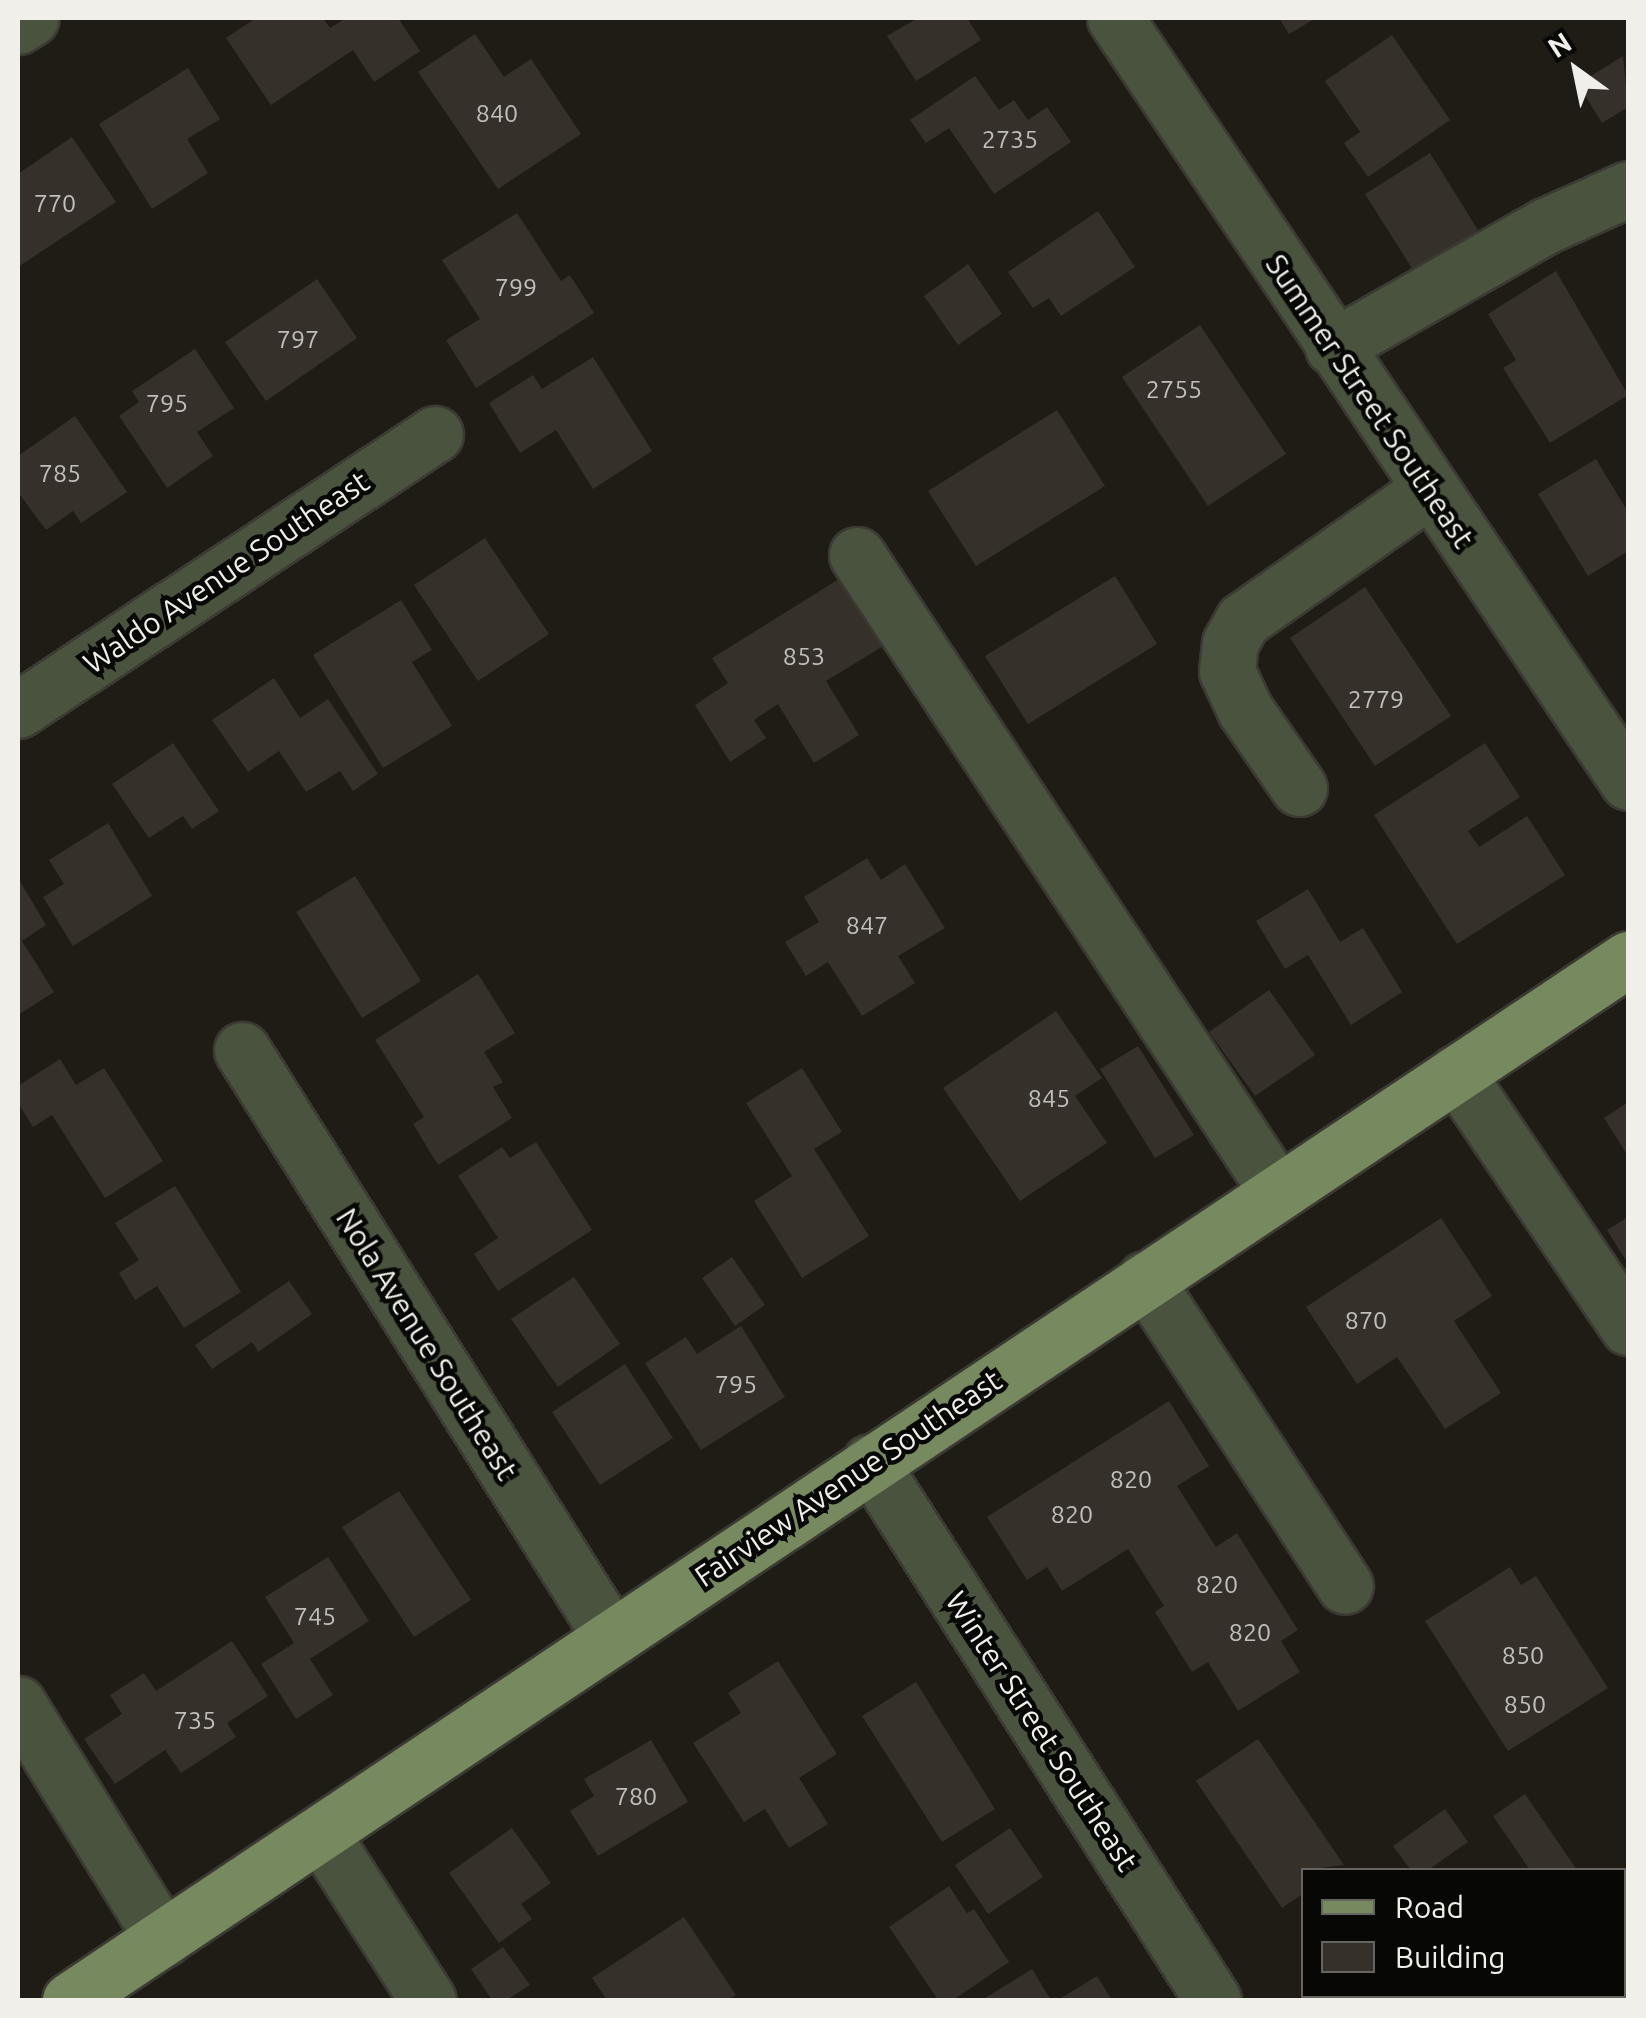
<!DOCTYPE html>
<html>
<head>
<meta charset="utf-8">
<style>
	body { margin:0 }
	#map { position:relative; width:1646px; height:2018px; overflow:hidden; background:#1e1c15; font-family:Ubuntu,sans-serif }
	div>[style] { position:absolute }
	.building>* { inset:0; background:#36302a }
	.roads { filter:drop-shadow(2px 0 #3b3a33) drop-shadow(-2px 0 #3b3a33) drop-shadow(0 2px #3b3a33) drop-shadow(0 -2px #3b3a33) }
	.minor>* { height:55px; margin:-27.5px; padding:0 27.5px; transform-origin:27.5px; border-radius:27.5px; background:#4a533e }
	.major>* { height:55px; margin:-27.5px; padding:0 27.5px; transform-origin:27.5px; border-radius:27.5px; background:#77895e }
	span { translate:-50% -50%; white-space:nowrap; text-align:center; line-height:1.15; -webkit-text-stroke:9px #070705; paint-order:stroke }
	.number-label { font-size:25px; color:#c2bfba }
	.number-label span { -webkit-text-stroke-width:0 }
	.street-label { font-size:30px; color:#f0efea }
	.frame { position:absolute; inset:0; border:20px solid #f0efea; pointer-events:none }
	.legend { position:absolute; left:1301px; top:1868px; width:325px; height:130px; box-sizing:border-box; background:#070705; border:2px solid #646461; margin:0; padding:12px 18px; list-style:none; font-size:30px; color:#f0efea }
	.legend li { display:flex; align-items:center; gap:20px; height:50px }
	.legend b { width:50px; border:2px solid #646461 }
	.north { position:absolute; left:1526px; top:20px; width:100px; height:100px; -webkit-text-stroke:8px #070705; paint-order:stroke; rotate:327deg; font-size:28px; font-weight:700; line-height:40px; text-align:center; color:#f0efea }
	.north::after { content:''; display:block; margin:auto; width:35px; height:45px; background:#f0efea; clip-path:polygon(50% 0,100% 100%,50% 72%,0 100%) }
</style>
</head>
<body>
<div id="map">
	<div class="building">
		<div style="clip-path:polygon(256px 18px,323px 18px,330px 28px,346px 18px,398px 18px,420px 51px,374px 82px,353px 50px,271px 105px,226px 38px)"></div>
		<div style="clip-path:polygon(918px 18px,967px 18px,981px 40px,916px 81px,887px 36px)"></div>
		<div style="clip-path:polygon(1279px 18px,1316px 18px,1289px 34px)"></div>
		<div style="clip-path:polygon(475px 34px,504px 77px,531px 59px,581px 134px,498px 189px,418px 72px)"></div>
		<div style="clip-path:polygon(1392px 35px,1450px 120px,1368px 177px,1344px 143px,1360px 132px,1325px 81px)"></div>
		<div style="clip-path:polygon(1623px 56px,1628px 107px,1602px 123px,1578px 84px)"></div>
		<div style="clip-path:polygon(188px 68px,220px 119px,187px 139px,208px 173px,152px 209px,99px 124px)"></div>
		<div style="clip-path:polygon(975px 76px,999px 110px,1014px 100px,1028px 120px,1047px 107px,1071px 142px,994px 194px,949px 128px,926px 143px,910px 120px)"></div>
		<div style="clip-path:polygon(72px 137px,116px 202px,18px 267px,18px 174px)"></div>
		<div style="clip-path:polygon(1430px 153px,1478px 230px,1413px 270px,1365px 194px)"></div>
		<div style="clip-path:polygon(1098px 211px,1135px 267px,1061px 316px,1049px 298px,1033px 308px,1008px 272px)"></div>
		<div style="clip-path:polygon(517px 213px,561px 281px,570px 275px,594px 313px,476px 388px,446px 340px,480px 319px,442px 260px)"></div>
		<div style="clip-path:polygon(968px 264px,1002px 314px,958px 345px,924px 296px)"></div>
		<div style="clip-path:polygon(1556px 271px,1628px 395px,1550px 443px,1503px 368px,1516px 360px,1488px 314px)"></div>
		<div style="clip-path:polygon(317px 279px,357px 338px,266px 401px,225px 342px)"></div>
		<div style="clip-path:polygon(1200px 325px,1286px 454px,1208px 506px,1122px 377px)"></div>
		<div style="clip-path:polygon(195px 349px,234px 408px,197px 432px,213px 456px,167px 488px,119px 416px,139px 402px,132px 391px)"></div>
		<div style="clip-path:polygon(593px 357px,652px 451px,593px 489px,556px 430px,520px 453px,489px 403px,533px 375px,542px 389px)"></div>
		<div style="clip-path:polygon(1057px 410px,1105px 486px,976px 566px,928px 491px)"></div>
		<div style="clip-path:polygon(75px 416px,127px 492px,81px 523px,73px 511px,46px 530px,18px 492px,18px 456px)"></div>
		<div style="clip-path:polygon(1596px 459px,1628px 512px,1628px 551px,1588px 576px,1538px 494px)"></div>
		<div style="clip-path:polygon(485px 538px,549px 634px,478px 681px,414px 585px)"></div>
		<div style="clip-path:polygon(847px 574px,890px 642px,826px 681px,859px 735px,814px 763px,778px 704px,754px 720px,766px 738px,730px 762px,695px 705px,728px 683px,712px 658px)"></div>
		<div style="clip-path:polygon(1115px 576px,1157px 644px,1028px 724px,985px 656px)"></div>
		<div style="clip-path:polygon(1365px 587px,1451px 716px,1375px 766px,1290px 638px)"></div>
		<div style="clip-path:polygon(401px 600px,432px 650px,412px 662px,452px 726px,383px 768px,313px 655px)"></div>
		<div style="clip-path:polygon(274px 678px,300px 718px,328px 699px,378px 774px,353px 791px,340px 771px,306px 792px,279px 751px,248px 772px,212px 720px)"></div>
		<div style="clip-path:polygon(173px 743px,219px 811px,192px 829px,183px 816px,149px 838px,112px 784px)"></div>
		<div style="clip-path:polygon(1485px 743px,1520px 797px,1468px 831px,1479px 847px,1527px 816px,1565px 875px,1457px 944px,1374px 815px)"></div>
		<div style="clip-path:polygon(108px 823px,152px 896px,73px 946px,43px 897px,64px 884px,49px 860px)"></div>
		<div style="clip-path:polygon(867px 858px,881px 880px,905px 864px,945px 928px,898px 956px,915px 983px,862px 1016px,828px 962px,806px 976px,785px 942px,819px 922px,804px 897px)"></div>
		<div style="clip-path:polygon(355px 876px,421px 981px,362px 1018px,296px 912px)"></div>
		<div style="clip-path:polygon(18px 878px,46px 925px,22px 941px,54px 992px,18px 1015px)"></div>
		<div style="clip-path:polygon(1308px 889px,1340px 942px,1363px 928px,1402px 992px,1351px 1025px,1308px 955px,1285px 969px,1256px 921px)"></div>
		<div style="clip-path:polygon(478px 974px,515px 1033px,484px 1052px,503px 1082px,493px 1087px,512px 1118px,438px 1165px,413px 1124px,424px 1117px,375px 1040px)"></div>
		<div style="clip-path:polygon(1269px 990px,1315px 1055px,1255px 1096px,1209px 1032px)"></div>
		<div style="clip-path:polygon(1056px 1011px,1102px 1078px,1075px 1096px,1107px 1143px,1020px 1201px,943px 1088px)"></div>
		<div style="clip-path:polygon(1138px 1046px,1194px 1135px,1155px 1158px,1100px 1069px)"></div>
		<div style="clip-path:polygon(60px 1059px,76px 1085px,104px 1068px,163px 1161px,105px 1198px,52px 1115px,33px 1127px,18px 1103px,18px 1086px)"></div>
		<div style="clip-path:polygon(802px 1068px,842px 1132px,814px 1149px,869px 1236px,802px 1278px,754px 1201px,792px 1176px,746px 1103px)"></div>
		<div style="clip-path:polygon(1628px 1102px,1628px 1156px,1604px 1118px)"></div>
		<div style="clip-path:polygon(536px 1142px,592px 1230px,498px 1291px,474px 1254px,498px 1238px,458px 1176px,502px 1147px,510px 1158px)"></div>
		<div style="clip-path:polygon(175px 1186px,241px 1292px,184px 1328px,157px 1286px,135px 1300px,119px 1273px,139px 1260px,115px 1223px)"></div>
		<div style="clip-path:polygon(1628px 1217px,1628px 1264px,1607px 1230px)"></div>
		<div style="clip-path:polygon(1441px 1218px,1492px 1296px,1454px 1321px,1501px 1393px,1445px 1429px,1397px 1357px,1357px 1384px,1306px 1307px)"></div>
		<div style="clip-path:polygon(732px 1257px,765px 1305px,735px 1326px,702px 1278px)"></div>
		<div style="clip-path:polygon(574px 1277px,620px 1344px,558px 1387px,511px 1319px)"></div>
		<div style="clip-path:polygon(289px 1281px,312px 1314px,258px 1352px,252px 1342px,212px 1369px,195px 1345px)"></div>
		<div style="clip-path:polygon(741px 1326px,785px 1397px,701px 1450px,645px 1363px,686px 1337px,697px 1354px)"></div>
		<div style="clip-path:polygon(625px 1364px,673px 1438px,600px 1485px,552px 1412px)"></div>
		<div style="clip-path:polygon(1169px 1401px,1209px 1466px,1177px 1486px,1216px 1547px,1237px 1533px,1298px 1630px,1281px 1641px,1300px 1672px,1238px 1711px,1208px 1662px,1192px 1672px,1155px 1612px,1164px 1606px,1128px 1549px,1062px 1591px,1047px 1567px,1027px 1580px,987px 1517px)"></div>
		<div style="clip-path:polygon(399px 1491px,471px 1600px,414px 1637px,342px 1527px)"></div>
		<div style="clip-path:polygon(328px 1557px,369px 1621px,310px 1659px,333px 1695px,296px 1719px,261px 1664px,294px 1643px,265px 1597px)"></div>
		<div style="clip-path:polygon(1510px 1567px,1521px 1585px,1536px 1576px,1608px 1688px,1508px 1751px,1425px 1621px)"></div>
		<div style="clip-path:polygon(232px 1641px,268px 1696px,227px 1723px,236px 1737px,181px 1773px,165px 1750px,115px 1784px,84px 1739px,122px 1714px,110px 1695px,144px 1673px,156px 1691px)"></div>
		<div style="clip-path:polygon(778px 1661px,837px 1754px,799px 1778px,828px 1824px,789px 1848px,765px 1809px,744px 1822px,693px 1743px,741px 1713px,728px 1693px)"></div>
		<div style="clip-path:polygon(916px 1682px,995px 1809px,942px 1842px,862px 1716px)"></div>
		<div style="clip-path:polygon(1258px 1739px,1344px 1865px,1304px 1870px,1304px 1893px,1282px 1908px,1196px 1781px)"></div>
		<div style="clip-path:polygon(651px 1740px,688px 1802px,598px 1856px,570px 1811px,594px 1796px,584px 1779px)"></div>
		<div style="clip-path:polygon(1525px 1794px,1577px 1870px,1530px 1870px,1493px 1816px)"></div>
		<div style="clip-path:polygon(1445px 1809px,1468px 1842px,1428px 1870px,1411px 1870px,1393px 1846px)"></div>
		<div style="clip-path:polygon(512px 1828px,551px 1883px,521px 1904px,532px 1919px,499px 1943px,449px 1873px)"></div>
		<div style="clip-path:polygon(1010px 1828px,1043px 1877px,988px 1914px,955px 1865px)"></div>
		<div style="clip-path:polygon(949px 1886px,967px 1913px,974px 1909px,1009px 1962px,953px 2000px,938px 2000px,889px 1927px)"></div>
		<div style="clip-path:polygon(684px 1917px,736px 1995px,727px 2000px,607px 2000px,592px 1978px)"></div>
		<div style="clip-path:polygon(503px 1947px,530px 1985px,507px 2000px,492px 2000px,471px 1969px)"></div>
		<div style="clip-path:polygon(1032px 1969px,1051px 2000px,982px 2000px)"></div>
		<div style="clip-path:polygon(1097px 1976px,1112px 2000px,1058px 2000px)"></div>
		<div style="clip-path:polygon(1339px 1996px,1430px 1996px,1431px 1998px,1343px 2000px)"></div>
	</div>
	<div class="roads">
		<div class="minor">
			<div style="left:1115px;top:18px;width:920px;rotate:56.12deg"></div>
			<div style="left:18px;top:26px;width:15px;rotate:-32deg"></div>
			<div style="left:1333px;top:347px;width:244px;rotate:-29.7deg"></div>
			<div style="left:1545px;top:226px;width:91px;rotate:-24deg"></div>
			<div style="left:857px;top:555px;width:762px;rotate:56.56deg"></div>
			<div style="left:18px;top:710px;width:500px;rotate:-33.5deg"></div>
			<div style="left:1299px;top:788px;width:95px;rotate:-124.7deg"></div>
			<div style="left:1245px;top:710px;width:43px;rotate:-114.8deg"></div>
			<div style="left:1227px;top:671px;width:28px;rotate:-84deg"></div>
			<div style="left:1230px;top:643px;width:26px;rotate:-61deg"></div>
			<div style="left:1243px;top:620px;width:228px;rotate:-35deg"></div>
			<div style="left:242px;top:1050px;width:695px;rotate:57.82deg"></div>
			<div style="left:1456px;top:1073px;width:307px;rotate:55.9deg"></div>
			<div style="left:1145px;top:1279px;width:366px;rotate:56.9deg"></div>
			<div style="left:870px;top:1462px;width:638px;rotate:57.48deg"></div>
			<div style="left:18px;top:1704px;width:276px;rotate:58.3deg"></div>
			<div style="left:322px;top:1835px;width:196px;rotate:57.3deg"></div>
		</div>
		<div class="major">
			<div style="left:70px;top:2000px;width:1874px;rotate:-33.75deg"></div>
		</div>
	</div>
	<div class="number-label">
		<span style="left:497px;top:113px">840</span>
		<span style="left:1010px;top:139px">2735</span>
		<span style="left:55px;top:203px">770</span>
		<span style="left:516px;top:287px">799</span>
		<span style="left:298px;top:339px">797</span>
		<span style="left:1174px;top:389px">2755</span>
		<span style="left:167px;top:403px">795</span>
		<span style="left:60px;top:473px">785</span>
		<span style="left:804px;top:656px">853</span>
		<span style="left:1376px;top:699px">2779</span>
		<span style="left:867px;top:925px">847</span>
		<span style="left:1049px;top:1098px">845</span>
		<span style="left:1366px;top:1320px">870</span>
		<span style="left:736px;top:1384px">795</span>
		<span style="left:1131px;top:1479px">820</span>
		<span style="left:1072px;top:1514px">820</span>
		<span style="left:1217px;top:1584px">820</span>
		<span style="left:315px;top:1616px">745</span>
		<span style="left:1250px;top:1632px">820</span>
		<span style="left:1523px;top:1655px">850</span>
		<span style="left:1525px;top:1704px">850</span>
		<span style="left:195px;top:1720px">735</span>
		<span style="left:636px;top:1796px">780</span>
	</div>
	<div class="street-label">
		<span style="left:1370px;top:401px;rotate:56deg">Summer Street Southeast</span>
		<span style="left:226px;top:572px;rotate:-34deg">Waldo Avenue Southeast</span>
		<span style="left:427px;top:1344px;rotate:58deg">Nola Avenue Southeast</span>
		<span style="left:848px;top:1478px;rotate:-34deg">Fairview Avenue Southeast</span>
		<span style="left:1042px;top:1731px;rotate:57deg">Winter Street Southeast</span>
	</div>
	<div class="frame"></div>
	<ul class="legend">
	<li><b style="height:12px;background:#77895e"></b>Road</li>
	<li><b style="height:28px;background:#36302a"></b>Building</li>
	</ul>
	<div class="north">N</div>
</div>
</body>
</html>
